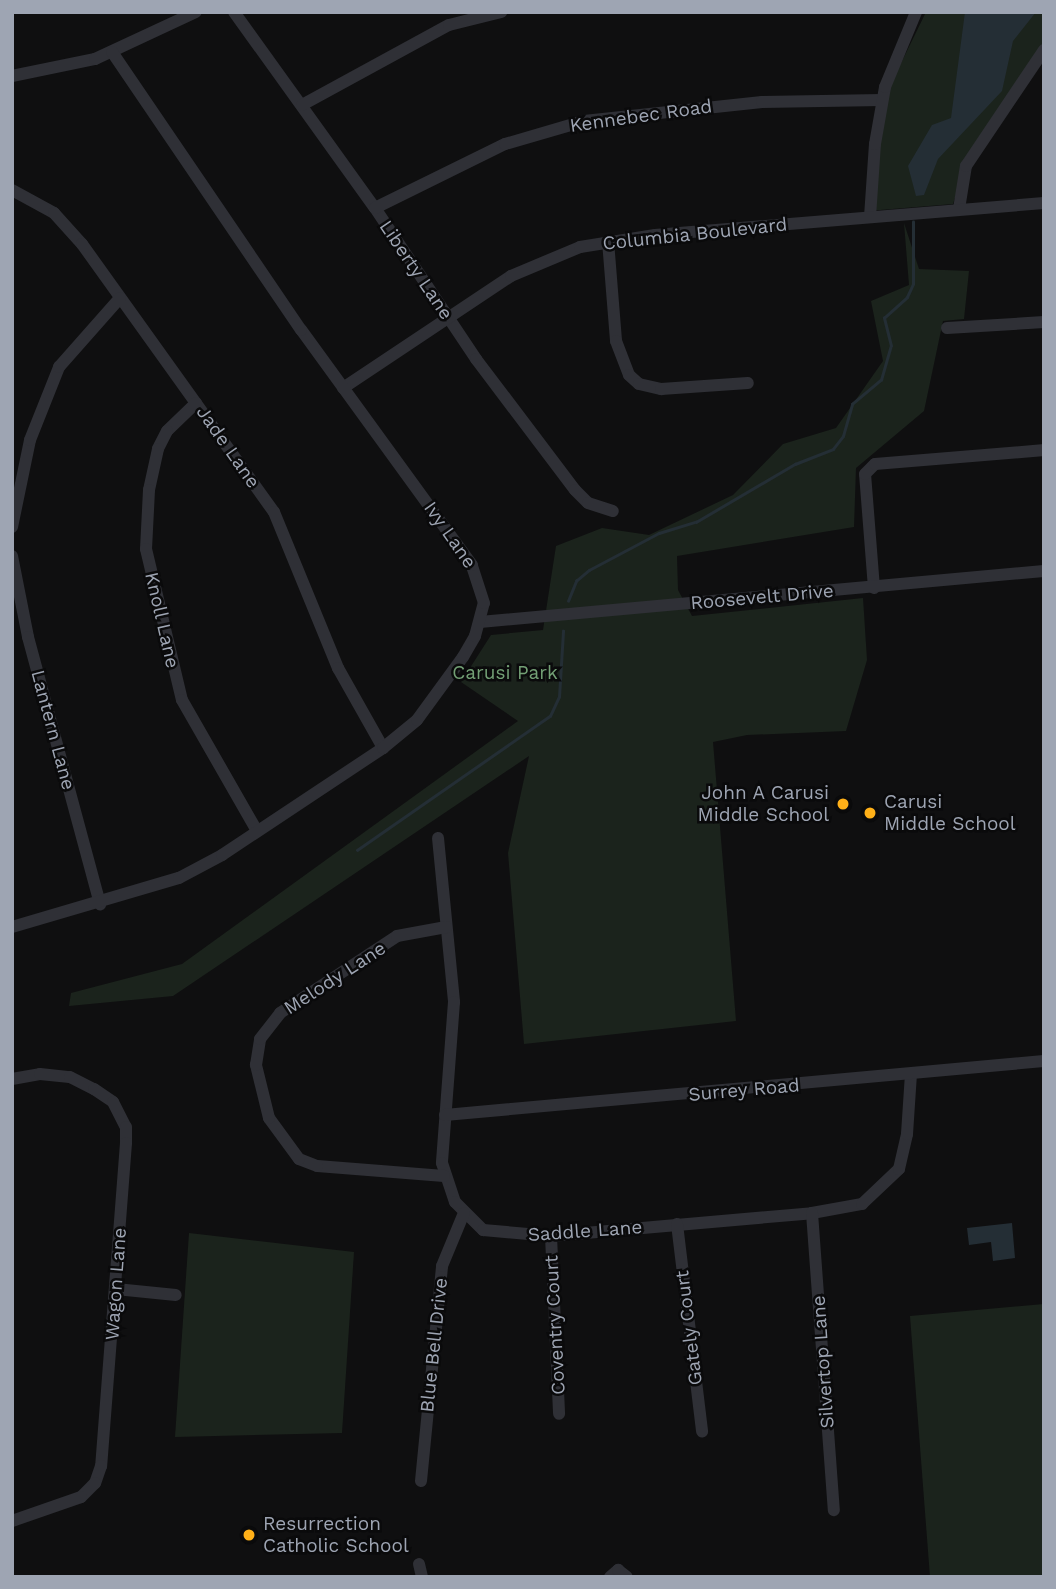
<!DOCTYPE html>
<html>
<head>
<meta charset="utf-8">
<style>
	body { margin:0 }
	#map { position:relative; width:1056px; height:1589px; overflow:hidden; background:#0f0f10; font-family:"Work Sans",sans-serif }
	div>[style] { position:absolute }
	.green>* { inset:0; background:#1b231c }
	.water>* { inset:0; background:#242e35 }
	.stream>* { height:2.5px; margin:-1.25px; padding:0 1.25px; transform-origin:1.25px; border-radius:1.25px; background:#242e35 }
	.minor>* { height:12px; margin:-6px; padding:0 6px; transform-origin:6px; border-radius:6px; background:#2f3036 }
	.dots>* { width:19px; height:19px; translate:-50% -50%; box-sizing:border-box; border:4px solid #0a0a0b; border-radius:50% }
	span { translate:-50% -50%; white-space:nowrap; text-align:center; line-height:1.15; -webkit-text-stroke:5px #0a0a0b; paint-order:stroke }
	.street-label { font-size:19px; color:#9ea5b3 }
	.park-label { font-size:19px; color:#73a075 }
	.poi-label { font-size:19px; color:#9ea5b3 }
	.right { translate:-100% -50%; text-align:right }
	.left { translate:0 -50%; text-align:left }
	.frame { position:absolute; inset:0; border:14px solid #9ea5b3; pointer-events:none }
</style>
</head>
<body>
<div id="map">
	<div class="green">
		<div style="clip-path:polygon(926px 12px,1044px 12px,1044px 56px,967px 159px,953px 204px,868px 211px,882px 102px)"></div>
		<div style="clip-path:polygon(904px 223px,919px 269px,969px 271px,964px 319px,943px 321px,924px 411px,856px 468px,854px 527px,677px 556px,678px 590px,692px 616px,863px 598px,867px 660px,846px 731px,747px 735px,713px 742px,736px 1021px,524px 1044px,508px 853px,529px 756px,173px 996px,69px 1006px,71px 993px,182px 964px,518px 721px,461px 682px,491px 635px,543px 630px,556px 546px,602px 528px,649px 535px,733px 495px,783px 444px,836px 428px,883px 361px,871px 301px,909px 285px)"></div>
		<div style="clip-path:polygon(189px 1233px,354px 1252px,342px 1433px,175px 1437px)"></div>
		<div style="clip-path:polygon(1044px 1304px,1044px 1577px,930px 1577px,910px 1316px)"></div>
	</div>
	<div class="water">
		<div style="clip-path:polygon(965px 12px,1036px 12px,1013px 41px,1002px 91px,938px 159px,924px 195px,916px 196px,908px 166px,932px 125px,951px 118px)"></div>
		<div style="clip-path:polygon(1012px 1223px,1015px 1258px,993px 1261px,991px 1242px,969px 1245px,967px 1228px)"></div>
	</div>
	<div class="stream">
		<div style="left:568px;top:601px;width:22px;rotate:-68deg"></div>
		<div style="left:576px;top:581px;width:17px;rotate:-40deg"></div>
		<div style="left:589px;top:570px;width:79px;rotate:-27.9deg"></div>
		<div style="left:659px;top:533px;width:39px;rotate:-17deg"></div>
		<div style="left:696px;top:522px;width:115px;rotate:-30.4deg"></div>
		<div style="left:795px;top:464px;width:41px;rotate:-21.5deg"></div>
		<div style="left:833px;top:449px;width:16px;rotate:-52deg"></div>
		<div style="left:843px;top:436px;width:33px;rotate:-74deg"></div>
		<div style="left:852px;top:404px;width:38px;rotate:-40deg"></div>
		<div style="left:881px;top:380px;width:35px;rotate:-74deg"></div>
		<div style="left:891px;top:346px;width:29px;rotate:-104deg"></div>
		<div style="left:884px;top:318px;width:31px;rotate:-42deg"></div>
		<div style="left:907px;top:297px;width:14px;rotate:-65deg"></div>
		<div style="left:913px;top:284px;width:62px;rotate:-90deg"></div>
		<div style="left:357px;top:850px;width:235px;rotate:-34.8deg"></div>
		<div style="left:550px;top:716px;width:21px;rotate:-65deg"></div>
		<div style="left:559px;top:697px;width:66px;rotate:-86.5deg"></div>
	</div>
	<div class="minor">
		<div style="left:234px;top:12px;width:241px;rotate:54.3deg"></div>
		<div style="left:375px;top:208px;width:182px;rotate:56.2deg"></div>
		<div style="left:476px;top:359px;width:164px;rotate:52.9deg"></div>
		<div style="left:575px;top:490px;width:18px;rotate:45deg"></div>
		<div style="left:588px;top:503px;width:26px;rotate:18deg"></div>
		<div style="left:12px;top:76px;width:85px;rotate:-11.6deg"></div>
		<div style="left:95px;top:59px;width:111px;rotate:-25deg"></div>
		<div style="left:302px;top:105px;width:167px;rotate:-28.6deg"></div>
		<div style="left:449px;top:25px;width:54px;rotate:-14deg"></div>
		<div style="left:12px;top:190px;width:48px;rotate:28.7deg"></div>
		<div style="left:54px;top:213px;width:42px;rotate:47.9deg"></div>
		<div style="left:82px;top:244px;width:330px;rotate:54.4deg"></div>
		<div style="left:274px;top:512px;width:169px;rotate:67.7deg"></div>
		<div style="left:338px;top:668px;width:92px;rotate:60.6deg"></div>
		<div style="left:375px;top:208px;width:145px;rotate:-26.2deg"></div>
		<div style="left:505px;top:144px;width:82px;rotate:-16.2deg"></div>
		<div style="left:584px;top:121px;width:179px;rotate:-6.1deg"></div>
		<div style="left:762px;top:102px;width:120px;rotate:-1deg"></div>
		<div style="left:959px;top:209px;width:44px;rotate:-80.8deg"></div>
		<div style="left:966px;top:166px;width:140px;rotate:-56.1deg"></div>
		<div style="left:870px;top:217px;width:73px;rotate:-86.1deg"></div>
		<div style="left:875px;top:144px;width:58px;rotate:-80deg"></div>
		<div style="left:885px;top:87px;width:81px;rotate:-67.5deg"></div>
		<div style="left:608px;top:241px;width:100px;rotate:85.4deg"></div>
		<div style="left:616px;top:341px;width:36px;rotate:69deg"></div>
		<div style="left:629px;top:375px;width:13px;rotate:42deg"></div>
		<div style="left:639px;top:384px;width:23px;rotate:13deg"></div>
		<div style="left:661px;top:389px;width:87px;rotate:-3.9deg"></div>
		<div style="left:947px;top:328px;width:97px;rotate:-3.5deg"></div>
		<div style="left:343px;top:388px;width:202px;rotate:-33.7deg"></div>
		<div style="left:511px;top:276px;width:75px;rotate:-22.8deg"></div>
		<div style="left:580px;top:247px;width:76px;rotate:-9.1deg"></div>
		<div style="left:655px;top:235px;width:390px;rotate:-4.7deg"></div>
		<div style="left:196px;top:403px;width:40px;rotate:136deg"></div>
		<div style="left:167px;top:431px;width:20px;rotate:117deg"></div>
		<div style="left:158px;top:449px;width:42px;rotate:102.4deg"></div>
		<div style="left:149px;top:490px;width:59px;rotate:92.9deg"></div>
		<div style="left:146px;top:549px;width:155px;rotate:76.6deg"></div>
		<div style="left:182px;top:700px;width:151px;rotate:60.2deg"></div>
		<div style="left:12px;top:527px;width:89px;rotate:-78.3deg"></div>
		<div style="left:30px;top:440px;width:79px;rotate:-68.3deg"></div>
		<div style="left:59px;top:367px;width:92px;rotate:-48.5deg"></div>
		<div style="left:12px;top:556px;width:83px;rotate:78.8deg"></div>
		<div style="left:28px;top:637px;width:277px;rotate:74.9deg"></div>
		<div style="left:874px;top:588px;width:114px;rotate:-94.5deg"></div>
		<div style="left:865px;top:474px;width:14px;rotate:-45deg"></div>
		<div style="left:875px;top:464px;width:170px;rotate:-4.7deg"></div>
		<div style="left:480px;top:622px;width:566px;rotate:-5.17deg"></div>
		<div style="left:438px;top:838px;width:165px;rotate:84.4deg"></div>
		<div style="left:454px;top:1002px;width:161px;rotate:94.3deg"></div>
		<div style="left:442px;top:1163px;width:41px;rotate:71.6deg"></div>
		<div style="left:455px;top:1202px;width:40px;rotate:45deg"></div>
		<div style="left:483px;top:1230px;width:68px;rotate:5deg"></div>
		<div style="left:551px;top:1236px;width:262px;rotate:-5deg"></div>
		<div style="left:812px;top:1213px;width:51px;rotate:-10.2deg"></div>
		<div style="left:862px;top:1204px;width:51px;rotate:-43.4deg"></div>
		<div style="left:899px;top:1169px;width:36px;rotate:-77deg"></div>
		<div style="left:907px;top:1134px;width:60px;rotate:-86.2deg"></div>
		<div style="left:12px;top:927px;width:174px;rotate:-16.4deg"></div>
		<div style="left:179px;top:878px;width:49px;rotate:-28.1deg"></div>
		<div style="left:222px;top:855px;width:193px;rotate:-33.6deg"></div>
		<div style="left:383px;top:748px;width:44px;rotate:-39.5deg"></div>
		<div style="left:417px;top:720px;width:78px;rotate:-53.9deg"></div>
		<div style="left:463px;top:657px;width:24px;rotate:-60deg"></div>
		<div style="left:475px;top:636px;width:34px;rotate:-75deg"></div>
		<div style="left:484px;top:603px;width:40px;rotate:-108deg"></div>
		<div style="left:472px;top:565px;width:291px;rotate:-126deg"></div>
		<div style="left:301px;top:330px;width:336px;rotate:-124.2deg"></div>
		<div style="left:12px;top:1079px;width:28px;rotate:-10deg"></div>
		<div style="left:40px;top:1074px;width:30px;rotate:6deg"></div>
		<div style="left:70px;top:1077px;width:27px;rotate:27deg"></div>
		<div style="left:94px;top:1089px;width:23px;rotate:34deg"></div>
		<div style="left:113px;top:1102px;width:28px;rotate:63deg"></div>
		<div style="left:126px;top:1127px;width:16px;rotate:90deg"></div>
		<div style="left:126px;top:1143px;width:324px;rotate:94.4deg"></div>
		<div style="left:101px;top:1466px;width:18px;rotate:109deg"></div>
		<div style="left:95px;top:1483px;width:20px;rotate:135deg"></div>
		<div style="left:81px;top:1497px;width:73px;rotate:160.8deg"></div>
		<div style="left:445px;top:1115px;width:601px;rotate:-5.15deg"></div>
		<div style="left:444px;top:1176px;width:127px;rotate:-175.5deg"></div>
		<div style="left:317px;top:1166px;width:19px;rotate:-159deg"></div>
		<div style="left:299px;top:1159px;width:51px;rotate:-126.2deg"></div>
		<div style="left:269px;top:1118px;width:55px;rotate:-103.8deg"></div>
		<div style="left:256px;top:1065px;width:26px;rotate:-81deg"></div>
		<div style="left:260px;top:1039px;width:33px;rotate:-52deg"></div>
		<div style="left:280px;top:1013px;width:140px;rotate:-33.3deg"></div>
		<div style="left:397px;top:936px;width:50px;rotate:-10.4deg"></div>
		<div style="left:812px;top:1213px;width:298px;rotate:85.8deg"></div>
		<div style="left:677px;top:1224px;width:209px;rotate:83.1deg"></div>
		<div style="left:551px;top:1236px;width:178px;rotate:87.4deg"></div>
		<div style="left:116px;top:1289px;width:60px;rotate:5.7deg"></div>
		<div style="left:421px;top:1481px;width:216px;rotate:-84.4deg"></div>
		<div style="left:442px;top:1266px;width:57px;rotate:-67.5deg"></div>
		<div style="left:419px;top:1564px;width:13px;rotate:77deg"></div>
		<div style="left:610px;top:1577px;width:11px;rotate:-41deg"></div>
		<div style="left:618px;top:1570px;width:11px;rotate:38deg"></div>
	</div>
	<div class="dots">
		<div style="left:843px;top:804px;background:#ffb018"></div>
		<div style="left:870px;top:813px;background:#ffb018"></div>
		<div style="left:249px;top:1535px;background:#ffb018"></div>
	</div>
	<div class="street-label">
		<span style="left:641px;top:116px;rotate:-8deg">Kennebec Road</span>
		<span style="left:695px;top:234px;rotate:-6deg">Columbia Boulevard</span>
		<span style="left:416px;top:270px;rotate:56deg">Liberty Lane</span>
		<span style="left:228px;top:447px;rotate:55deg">Jade Lane</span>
		<span style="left:450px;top:535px;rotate:55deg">Ivy Lane</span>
		<span style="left:762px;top:597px;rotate:-5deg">Roosevelt Drive</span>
		<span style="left:162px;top:620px;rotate:77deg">Knoll Lane</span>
		<span style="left:53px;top:730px;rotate:75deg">Lantern Lane</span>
		<span style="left:335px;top:978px;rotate:-33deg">Melody Lane</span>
		<span style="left:744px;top:1090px;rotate:-5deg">Surrey Road</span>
		<span style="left:585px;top:1231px;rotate:-4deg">Saddle Lane</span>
		<span style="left:116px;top:1284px;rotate:-86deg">Wagon Lane</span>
		<span style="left:555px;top:1325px;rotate:-93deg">Coventry Court</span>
		<span style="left:689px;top:1328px;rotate:-97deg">Gately Court</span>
		<span style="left:434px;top:1345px;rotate:-84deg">Blue Bell Drive</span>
		<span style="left:823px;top:1362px;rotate:-94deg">Silvertop Lane</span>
	</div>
	<div class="park-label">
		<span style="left:505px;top:673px">Carusi Park</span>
	</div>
	<div class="poi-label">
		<span class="right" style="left:829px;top:804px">John A Carusi<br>Middle School</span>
		<span class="left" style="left:884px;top:813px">Carusi<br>Middle School</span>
		<span class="left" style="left:263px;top:1535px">Resurrection<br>Catholic School</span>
	</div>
	<div class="frame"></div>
</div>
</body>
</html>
